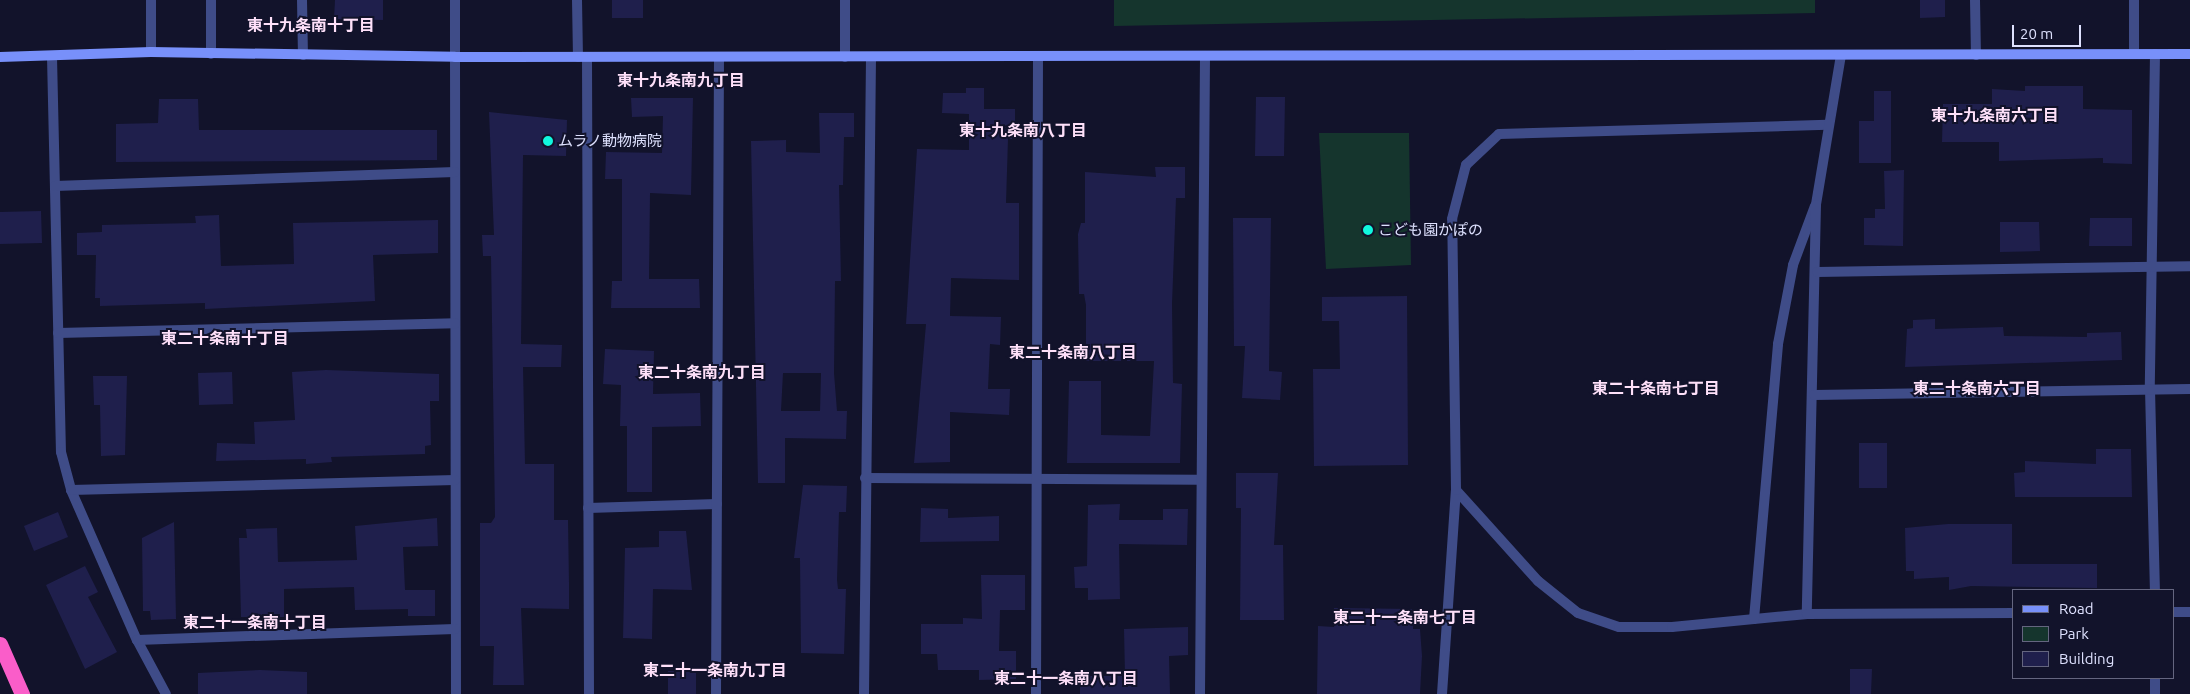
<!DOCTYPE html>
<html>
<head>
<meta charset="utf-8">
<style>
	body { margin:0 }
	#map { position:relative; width:2190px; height:694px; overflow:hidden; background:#12132b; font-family:Ubuntu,"Noto Sans JP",sans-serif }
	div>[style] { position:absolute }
	.green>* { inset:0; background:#15352d }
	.building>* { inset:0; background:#1f1f4c }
	.lane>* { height:10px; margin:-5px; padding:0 5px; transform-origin:5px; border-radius:5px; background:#3f4c88 }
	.street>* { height:10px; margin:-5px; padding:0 5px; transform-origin:5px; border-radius:5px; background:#3f4c88 }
	.secondary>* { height:10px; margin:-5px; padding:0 5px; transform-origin:5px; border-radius:5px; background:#7890fa }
	.highway>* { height:15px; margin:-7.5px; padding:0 7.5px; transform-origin:7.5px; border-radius:7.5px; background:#fa5dc9 }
	.dots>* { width:14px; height:14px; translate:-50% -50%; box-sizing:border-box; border:2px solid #12132b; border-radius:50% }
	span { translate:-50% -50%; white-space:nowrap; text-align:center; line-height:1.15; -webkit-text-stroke:4px #12132b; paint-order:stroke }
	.poi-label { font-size:15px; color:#dee1fe }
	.left { translate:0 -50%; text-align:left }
	.neighbourhood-label { font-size:16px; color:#fee0f9; font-weight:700 }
	.legend { position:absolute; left:2012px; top:589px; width:162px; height:90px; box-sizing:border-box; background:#12132b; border:1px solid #64657f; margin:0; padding:6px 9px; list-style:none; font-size:15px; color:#dee1fe }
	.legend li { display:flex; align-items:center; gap:10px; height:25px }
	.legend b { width:25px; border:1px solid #64657f }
	.scale { position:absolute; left:2012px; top:25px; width:69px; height:22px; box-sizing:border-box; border:2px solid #dee1fe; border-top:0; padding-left:6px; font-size:15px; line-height:18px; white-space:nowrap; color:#dee1fe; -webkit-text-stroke:4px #12132b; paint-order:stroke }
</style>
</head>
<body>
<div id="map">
	<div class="green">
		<div style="clip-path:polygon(1114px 0,1815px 0,1815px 13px,1114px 26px)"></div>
		<div style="clip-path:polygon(1319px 133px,1409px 133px,1411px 265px,1326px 269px)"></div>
	</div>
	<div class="building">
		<div style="clip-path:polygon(335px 0,383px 0,383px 20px,334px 19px)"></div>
		<div style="clip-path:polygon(612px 0,643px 0,643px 18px,612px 18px)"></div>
		<div style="clip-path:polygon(1920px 0,1945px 0,1945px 17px,1920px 18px)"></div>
		<div style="clip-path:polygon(2025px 86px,2083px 86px,2083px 109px,2132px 110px,2132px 164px,2103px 163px,2103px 158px,1999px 161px,1999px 142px,1942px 142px,1943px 104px,1992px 104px,1992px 89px,2025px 91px)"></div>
		<div style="clip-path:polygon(966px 88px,984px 88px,984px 109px,1015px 109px,1015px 139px,1008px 139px,1006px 203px,1019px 203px,1019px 280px,951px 278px,950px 316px,1001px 317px,1000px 345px,990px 344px,988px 389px,1010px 389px,1009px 415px,950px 412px,950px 462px,914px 463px,926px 324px,906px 324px,917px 149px,969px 150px,969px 114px,942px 113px,943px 93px,966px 93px)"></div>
		<div style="clip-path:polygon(1874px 91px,1891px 91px,1891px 163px,1859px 163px,1859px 121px,1874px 121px)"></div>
		<div style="clip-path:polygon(1256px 97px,1285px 97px,1284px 156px,1255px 156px)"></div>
		<div style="clip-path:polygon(631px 98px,693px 98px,691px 195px,650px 193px,649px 279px,699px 279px,700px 308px,611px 308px,612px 281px,622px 281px,622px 179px,605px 179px,606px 152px,662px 153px,663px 116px,632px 117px)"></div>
		<div style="clip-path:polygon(159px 99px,198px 99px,199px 130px,437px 130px,437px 160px,116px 162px,116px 124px,158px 123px)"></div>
		<div style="clip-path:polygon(489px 112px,567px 120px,566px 156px,523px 155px,521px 344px,562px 345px,561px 367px,523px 367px,525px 464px,554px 464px,554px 520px,568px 520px,569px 584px,569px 609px,521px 608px,524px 685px,493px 685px,494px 646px,480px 646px,480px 523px,491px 523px,495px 517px,491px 256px,483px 256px,482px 235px,494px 235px)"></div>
		<div style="clip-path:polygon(evenodd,819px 113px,854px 113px,854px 137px,844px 137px,843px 185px,839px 185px,841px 281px,835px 281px,834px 373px,837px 411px,847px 411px,846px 439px,785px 438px,785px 483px,758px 483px,751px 141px,786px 140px,786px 152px,820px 153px,819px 113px,783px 373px,821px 373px,820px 411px,781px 411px,783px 373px)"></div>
		<div style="clip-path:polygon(1155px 167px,1185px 167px,1185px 198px,1176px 198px,1172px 304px,1173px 383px,1182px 384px,1180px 463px,1067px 463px,1069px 381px,1101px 381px,1101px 435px,1150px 436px,1154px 361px,1086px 361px,1086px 305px,1084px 294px,1079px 294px,1078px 234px,1081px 223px,1085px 223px,1085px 172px,1156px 177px)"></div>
		<div style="clip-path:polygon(1904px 170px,1903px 246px,1864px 245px,1864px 218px,1875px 218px,1875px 209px,1885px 209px,1884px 171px)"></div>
		<div style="clip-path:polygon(41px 211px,42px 243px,0 244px,0 212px)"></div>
		<div style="clip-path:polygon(219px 215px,221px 266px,294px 264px,293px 223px,438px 220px,438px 253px,373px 255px,375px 301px,205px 309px,205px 303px,100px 306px,100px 298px,95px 298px,96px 255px,77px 255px,77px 233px,102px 232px,102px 225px,196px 223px,195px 216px)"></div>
		<div style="clip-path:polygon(1233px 218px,1271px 218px,1269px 371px,1282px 372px,1280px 400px,1242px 398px,1245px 346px,1234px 346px)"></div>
		<div style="clip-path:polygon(2090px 218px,2132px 218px,2132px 246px,2089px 246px)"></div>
		<div style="clip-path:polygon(2000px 222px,2039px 222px,2040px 251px,2000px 252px)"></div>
		<div style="clip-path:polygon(1407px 296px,1408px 465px,1314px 466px,1313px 369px,1340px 369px,1339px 321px,1322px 321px,1322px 297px)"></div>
		<div style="clip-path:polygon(1935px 319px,1935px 329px,2003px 327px,2004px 336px,2087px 337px,2087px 333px,2121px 332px,2122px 360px,1905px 367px,1907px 329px,1913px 328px,1913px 320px)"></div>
		<div style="clip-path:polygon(605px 349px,654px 351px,653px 394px,700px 393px,701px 426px,652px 427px,652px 492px,627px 492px,627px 426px,620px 426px,621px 385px,603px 384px)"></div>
		<div style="clip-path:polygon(326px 370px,439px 374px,439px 401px,430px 401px,431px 445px,425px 446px,425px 454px,331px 457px,332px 462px,306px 464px,306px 459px,216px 461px,217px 443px,255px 444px,254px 422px,295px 420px,292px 372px)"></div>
		<div style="clip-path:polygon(232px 372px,233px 404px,199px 405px,198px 373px)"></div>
		<div style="clip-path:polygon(93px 376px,127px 376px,125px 455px,101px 456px,100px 405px,94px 405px)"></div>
		<div style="clip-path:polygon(1859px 443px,1887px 443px,1887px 488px,1859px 488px)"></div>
		<div style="clip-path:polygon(2096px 449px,2131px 449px,2132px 497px,2015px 497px,2014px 473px,2025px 472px,2025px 461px,2096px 464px)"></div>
		<div style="clip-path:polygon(1236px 473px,1278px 473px,1274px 545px,1283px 545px,1284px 620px,1240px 620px,1241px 508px,1236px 508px)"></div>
		<div style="clip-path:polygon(803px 485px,847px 486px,846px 512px,839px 512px,837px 580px,838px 589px,846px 589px,844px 654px,801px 653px,800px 558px,794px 558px)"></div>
		<div style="clip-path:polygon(1120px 504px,1119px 520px,1163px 520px,1163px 509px,1188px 509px,1187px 545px,1119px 544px,1120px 599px,1088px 600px,1088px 588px,1075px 588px,1074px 567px,1087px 566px,1088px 505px)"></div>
		<div style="clip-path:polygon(921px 508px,948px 509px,948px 518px,999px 516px,999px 541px,920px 542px)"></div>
		<div style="clip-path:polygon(58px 512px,68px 537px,34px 551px,24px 526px)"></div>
		<div style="clip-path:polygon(437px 518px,438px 546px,403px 547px,405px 590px,435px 590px,435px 616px,408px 616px,408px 609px,355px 610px,354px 587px,284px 589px,284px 617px,241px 617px,239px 538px,247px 538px,246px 529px,277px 528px,278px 562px,357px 560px,355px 526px)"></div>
		<div style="clip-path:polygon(174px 522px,176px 619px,151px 620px,150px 611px,143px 611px,142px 538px)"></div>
		<div style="clip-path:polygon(1948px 524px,2012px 524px,2012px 564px,2097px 564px,2097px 588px,1971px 586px,1949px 590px,1949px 577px,1914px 579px,1914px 571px,1906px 571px,1905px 528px)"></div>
		<div style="clip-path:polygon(659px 531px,686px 531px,692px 590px,653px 589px,652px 639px,623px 638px,625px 548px,659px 547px)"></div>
		<div style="clip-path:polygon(85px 566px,98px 592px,88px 597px,117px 652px,85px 669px,46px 585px)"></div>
		<div style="clip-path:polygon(981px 575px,1025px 575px,1025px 610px,1000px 610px,999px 651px,1016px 651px,1016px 679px,979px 680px,979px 670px,938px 670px,937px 654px,921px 654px,921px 624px,963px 624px,963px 618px,982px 619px)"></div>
		<div style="clip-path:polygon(1334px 608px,1414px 609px,1413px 629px,1420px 629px,1422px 656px,1420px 694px,1317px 694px,1318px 626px,1334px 627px)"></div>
		<div style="clip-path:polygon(1188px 627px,1188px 655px,1169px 656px,1170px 694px,1080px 694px,1080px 676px,1125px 676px,1124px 629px)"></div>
		<div style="clip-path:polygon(1850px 669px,1872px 669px,1871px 694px,1850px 694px)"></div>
		<div style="clip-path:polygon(260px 670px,307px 672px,307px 694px,198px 694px,198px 673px)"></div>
		<div style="clip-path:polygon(668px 671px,696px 671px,696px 694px,668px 694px)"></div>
	</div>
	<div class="lane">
		<div style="left:302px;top:0;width:55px;rotate:89deg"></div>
		<div style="left:577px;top:0;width:57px;rotate:89deg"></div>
		<div style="left:151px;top:52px;width:52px;rotate:-90deg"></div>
		<div style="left:211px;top:54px;width:54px;rotate:-90deg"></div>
		<div style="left:455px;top:57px;width:57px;rotate:-90deg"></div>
		<div style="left:1456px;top:490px;width:122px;rotate:48deg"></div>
		<div style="left:1538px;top:581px;width:51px;rotate:38.7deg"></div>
		<div style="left:1578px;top:613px;width:43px;rotate:18.9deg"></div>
		<div style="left:1619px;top:627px;width:53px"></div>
		<div style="left:1672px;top:627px;width:136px;rotate:-5.5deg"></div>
		<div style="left:1754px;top:619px;width:276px;rotate:-85deg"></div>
		<div style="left:1778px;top:344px;width:80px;rotate:-79.2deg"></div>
		<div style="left:1793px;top:265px;width:63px;rotate:-69.6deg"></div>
		<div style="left:1442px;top:694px;width:204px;rotate:-86.1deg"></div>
		<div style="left:1456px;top:490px;width:271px;rotate:-90.8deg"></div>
		<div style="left:1452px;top:219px;width:56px;rotate:-75.5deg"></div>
		<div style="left:1466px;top:165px;width:45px;rotate:-43.2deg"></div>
		<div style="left:1499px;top:134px;width:328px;rotate:-1.6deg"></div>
	</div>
	<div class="street">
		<div style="left:845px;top:0;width:57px;rotate:90deg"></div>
		<div style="left:1975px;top:0;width:55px;rotate:89deg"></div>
		<div style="left:2134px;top:0;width:54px;rotate:90deg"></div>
		<div style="left:2155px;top:54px;width:335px;rotate:90.9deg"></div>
		<div style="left:2150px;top:389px;width:201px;rotate:88.6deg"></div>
		<div style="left:1841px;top:55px;width:152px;rotate:99.5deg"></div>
		<div style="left:1816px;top:205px;width:409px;rotate:91.3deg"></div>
		<div style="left:1807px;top:614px;width:207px;rotate:-0.3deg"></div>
		<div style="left:52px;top:57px;width:395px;rotate:88.7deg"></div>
		<div style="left:61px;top:452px;width:39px;rotate:75deg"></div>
		<div style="left:71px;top:490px;width:164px;rotate:66.3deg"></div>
		<div style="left:137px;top:640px;width:61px;rotate:61.8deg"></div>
		<div style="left:455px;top:57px;width:637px;rotate:89.91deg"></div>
		<div style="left:587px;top:57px;width:637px;rotate:89.82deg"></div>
		<div style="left:55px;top:186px;width:400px;rotate:-2deg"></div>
		<div style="left:1817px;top:272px;width:373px;rotate:-0.9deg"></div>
		<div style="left:58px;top:333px;width:397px;rotate:-1.4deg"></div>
		<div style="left:1814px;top:395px;width:376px;rotate:-0.9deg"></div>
		<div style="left:865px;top:478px;width:334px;rotate:0.3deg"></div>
		<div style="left:71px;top:490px;width:384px;rotate:-1.5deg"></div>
		<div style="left:588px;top:508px;width:129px;rotate:-1.8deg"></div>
		<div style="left:2174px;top:612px;width:16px"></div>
		<div style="left:137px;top:640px;width:318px;rotate:-2deg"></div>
		<div style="left:716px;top:694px;width:637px;rotate:-89.73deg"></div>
		<div style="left:864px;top:694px;width:637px;rotate:-89.37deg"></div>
		<div style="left:1036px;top:694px;width:637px;rotate:-89.82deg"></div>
		<div style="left:1200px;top:694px;width:638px;rotate:-89.55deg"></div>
		<div style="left:2155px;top:694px;width:16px;rotate:-90deg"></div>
	</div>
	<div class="secondary">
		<div style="left:0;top:57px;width:151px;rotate:-1.9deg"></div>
		<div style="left:151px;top:52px;width:304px;rotate:0.9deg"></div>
		<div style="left:455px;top:57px;width:1735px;rotate:-0.1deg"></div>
	</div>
	<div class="highway">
		<div style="left:0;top:644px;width:55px;rotate:66.3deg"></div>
	</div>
	<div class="dots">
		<div style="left:548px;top:141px;background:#11f7de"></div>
		<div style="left:1368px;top:230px;background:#11f7de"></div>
	</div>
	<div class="poi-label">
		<span class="left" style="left:558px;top:141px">ムラノ動物病院</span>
		<span class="left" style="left:1378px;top:230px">こども園かぽの</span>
	</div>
	<div class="neighbourhood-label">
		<span style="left:311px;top:25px">東十九条南十丁目</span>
		<span style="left:681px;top:80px">東十九条南九丁目</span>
		<span style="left:1995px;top:115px">東十九条南六丁目</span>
		<span style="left:1023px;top:130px">東十九条南八丁目</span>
		<span style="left:225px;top:338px">東二十条南十丁目</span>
		<span style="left:1073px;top:352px">東二十条南八丁目</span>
		<span style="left:702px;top:372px">東二十条南九丁目</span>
		<span style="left:1656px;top:388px">東二十条南七丁目</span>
		<span style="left:1977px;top:388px">東二十条南六丁目</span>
		<span style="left:1405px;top:617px">東二十一条南七丁目</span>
		<span style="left:255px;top:622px">東二十一条南十丁目</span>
		<span style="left:715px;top:670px">東二十一条南九丁目</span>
		<span style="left:1066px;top:678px">東二十一条南八丁目</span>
	</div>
	<ul class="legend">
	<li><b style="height:6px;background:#7890fa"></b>Road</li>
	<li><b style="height:14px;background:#15352d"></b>Park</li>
	<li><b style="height:14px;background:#1f1f4c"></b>Building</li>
	</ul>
	<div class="scale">20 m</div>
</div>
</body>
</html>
